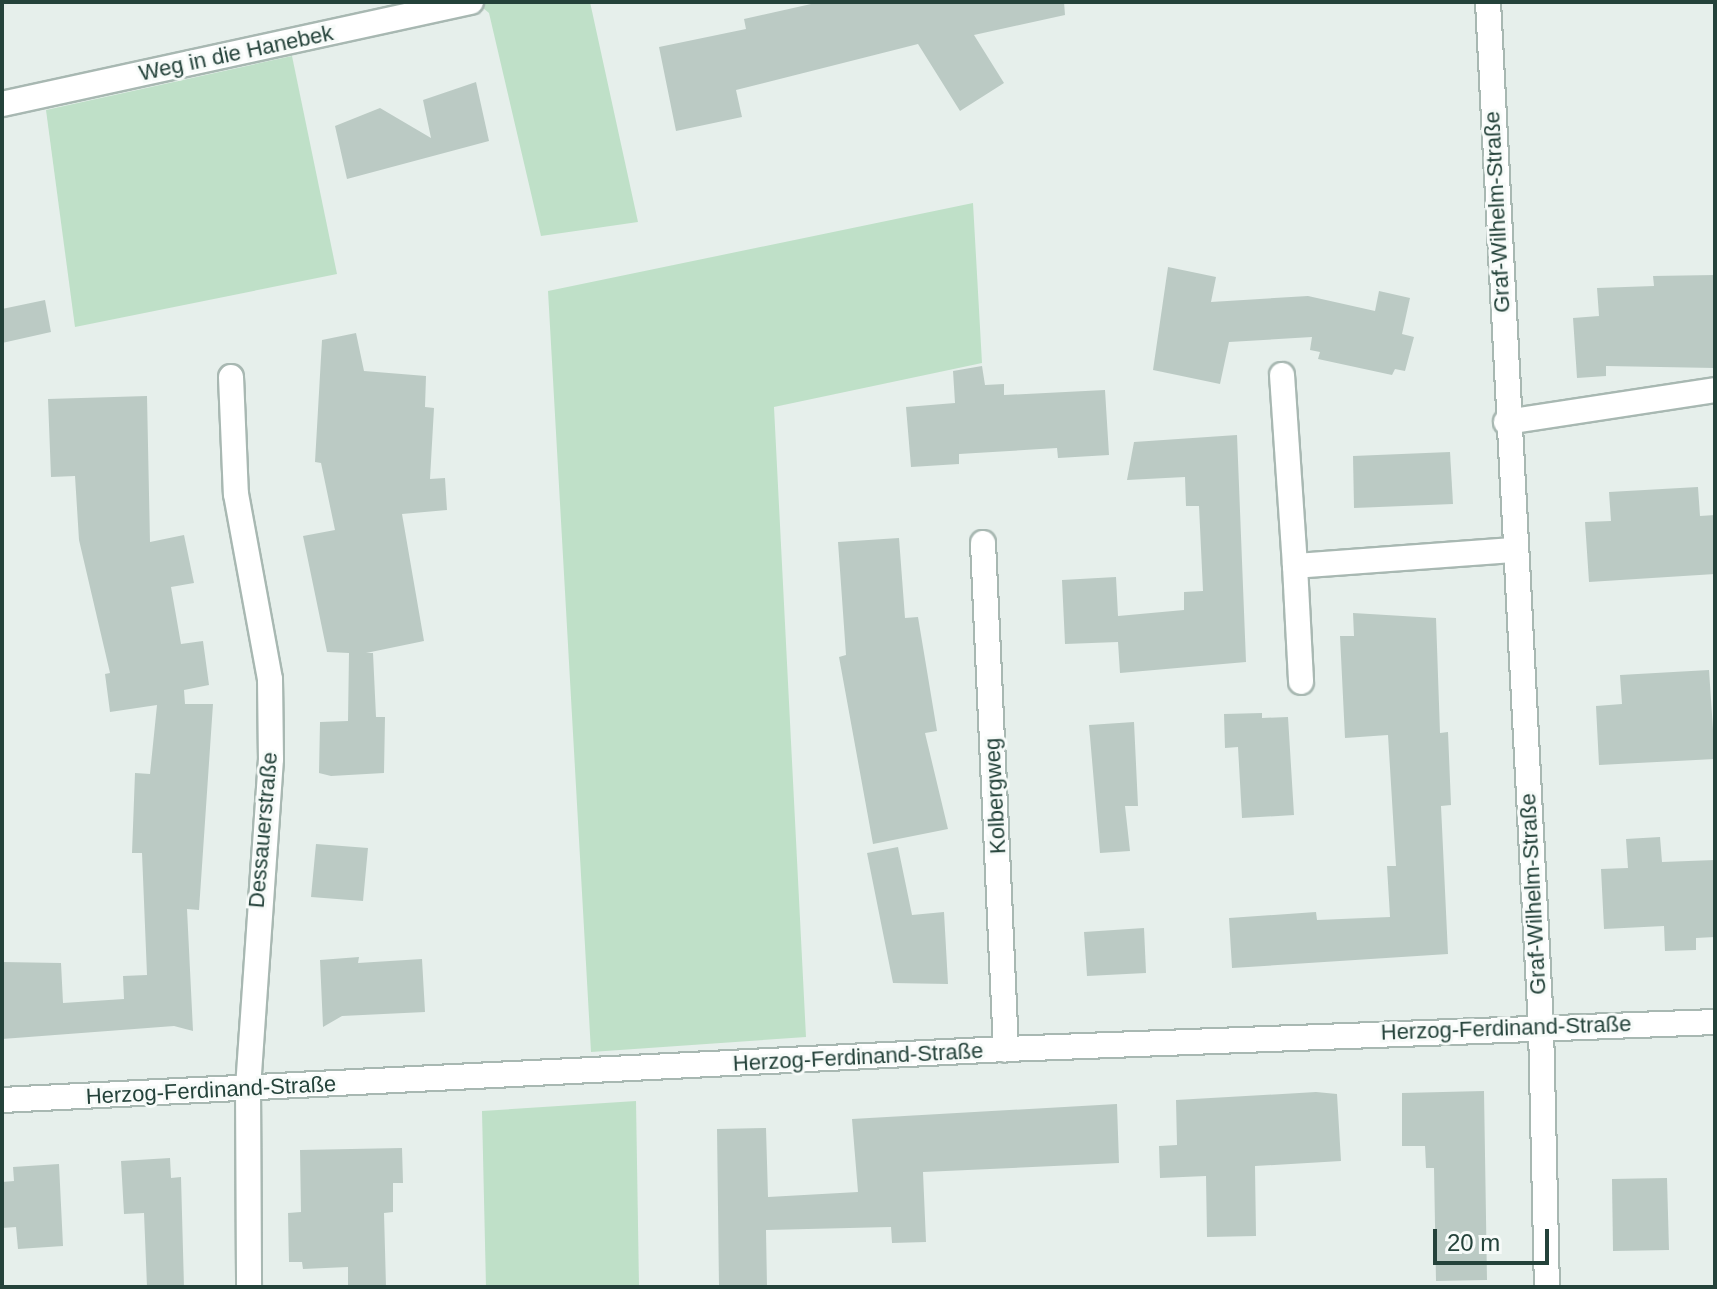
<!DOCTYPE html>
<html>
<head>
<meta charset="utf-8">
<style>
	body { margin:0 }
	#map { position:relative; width:1717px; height:1289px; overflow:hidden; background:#e6efeb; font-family:Helvetica,sans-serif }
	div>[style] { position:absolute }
	.green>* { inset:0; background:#bfe0c8 }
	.building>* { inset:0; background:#bbcac4 }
	.roads { filter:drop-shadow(2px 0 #a8b8b2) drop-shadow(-2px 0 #a8b8b2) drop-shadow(0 2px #a8b8b2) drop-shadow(0 -2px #a8b8b2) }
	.minor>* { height:24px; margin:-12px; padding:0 12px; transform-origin:12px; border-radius:12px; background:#fff }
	span { translate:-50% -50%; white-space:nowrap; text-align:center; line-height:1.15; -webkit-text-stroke:6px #f7fbf9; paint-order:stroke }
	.street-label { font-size:22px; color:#24423a }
	.frame { position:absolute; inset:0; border:4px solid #24423a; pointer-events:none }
	.scale { position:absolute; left:1433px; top:1229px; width:116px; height:36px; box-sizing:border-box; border:4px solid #24423a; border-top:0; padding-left:10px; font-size:24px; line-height:28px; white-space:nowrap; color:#24423a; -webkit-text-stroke:6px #f7fbf9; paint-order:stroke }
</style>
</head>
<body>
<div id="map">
	<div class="green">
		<div style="clip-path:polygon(476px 2px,590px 2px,638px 222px,541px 236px,489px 13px)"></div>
		<div style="clip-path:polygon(292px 56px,337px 274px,75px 327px,46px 110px)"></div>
		<div style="clip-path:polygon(973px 203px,982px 363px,774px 407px,806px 1037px,591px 1052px,548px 291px)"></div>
		<div style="clip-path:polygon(636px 1101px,639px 1287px,486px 1287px,482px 1111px)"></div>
	</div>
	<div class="building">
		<div style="clip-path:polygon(820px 2px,1064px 2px,1065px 15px,974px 35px,1004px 83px,960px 111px,918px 44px,736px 90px,742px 117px,676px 131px,659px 47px,746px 29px,744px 19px)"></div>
		<div style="clip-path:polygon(476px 82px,489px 141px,347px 179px,335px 126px,380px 108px,431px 138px,423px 100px)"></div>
		<div style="clip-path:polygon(1168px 267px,1216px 277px,1211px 302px,1308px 296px,1375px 311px,1379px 291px,1410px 298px,1402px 334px,1414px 337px,1405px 371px,1395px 369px,1392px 375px,1318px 359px,1320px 352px,1310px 350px,1312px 337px,1229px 342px,1220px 384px,1153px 370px)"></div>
		<div style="clip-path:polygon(1715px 275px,1715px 368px,1606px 366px,1606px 376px,1577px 378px,1573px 318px,1599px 316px,1597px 288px,1654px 286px,1653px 276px)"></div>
		<div style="clip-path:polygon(45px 300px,51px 332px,2px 343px,2px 309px)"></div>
		<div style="clip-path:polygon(356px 333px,364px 371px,426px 376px,425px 407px,434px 408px,430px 479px,445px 478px,447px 510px,402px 514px,424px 641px,366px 653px,373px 653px,376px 717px,385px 717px,384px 773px,331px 776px,319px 773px,320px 722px,348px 721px,349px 653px,327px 652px,303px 536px,335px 530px,321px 463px,315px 462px,322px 340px)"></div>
		<div style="clip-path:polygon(982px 366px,985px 385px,1004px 384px,1004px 395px,1105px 390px,1109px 455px,1058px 458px,1057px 448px,959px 454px,959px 464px,911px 467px,906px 407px,955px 403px,953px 371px)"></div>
		<div style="clip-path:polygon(147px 396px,150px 542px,184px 535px,194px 583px,171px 587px,181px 644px,203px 641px,209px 685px,184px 690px,185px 704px,213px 704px,199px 910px,187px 909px,193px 1031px,174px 1026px,2px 1039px,2px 962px,61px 963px,63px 1003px,124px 999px,123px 976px,147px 975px,142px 853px,132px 853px,135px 773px,150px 774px,157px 705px,110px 712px,105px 674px,110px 673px,79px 540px,75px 476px,51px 477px,48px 399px)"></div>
		<div style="clip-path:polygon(1237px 435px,1246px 662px,1120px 673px,1118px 642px,1065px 644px,1062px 580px,1116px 577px,1118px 616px,1184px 610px,1184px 592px,1203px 591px,1199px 506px,1186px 506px,1185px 477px,1127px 480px,1134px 442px)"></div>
		<div style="clip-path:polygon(1450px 452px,1453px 504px,1354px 508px,1353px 456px)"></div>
		<div style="clip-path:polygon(1698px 487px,1700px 516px,1715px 515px,1715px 574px,1589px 582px,1585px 522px,1611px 521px,1609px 492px)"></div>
		<div style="clip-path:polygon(899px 538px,905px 618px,918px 617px,937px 731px,925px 733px,948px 829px,873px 844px,839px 657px,846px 655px,838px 542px)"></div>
		<div style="clip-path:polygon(1353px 613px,1436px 618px,1440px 733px,1448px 732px,1451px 805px,1441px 806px,1448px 954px,1232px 968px,1229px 918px,1316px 912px,1317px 920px,1390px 917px,1387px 866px,1396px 866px,1388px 735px,1345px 738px,1340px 636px,1354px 636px)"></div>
		<div style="clip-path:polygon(1709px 670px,1715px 759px,1599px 765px,1596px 706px,1622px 704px,1620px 675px)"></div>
		<div style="clip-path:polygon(1262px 713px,1262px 718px,1288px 717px,1294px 815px,1242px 818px,1238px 747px,1225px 748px,1224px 714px)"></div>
		<div style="clip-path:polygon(1134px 722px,1138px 806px,1125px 806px,1130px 851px,1100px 853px,1089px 725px)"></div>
		<div style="clip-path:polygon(1660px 837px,1662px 862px,1715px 860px,1715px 937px,1696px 938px,1696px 950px,1665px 951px,1664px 926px,1604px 929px,1601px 869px,1628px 868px,1626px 839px)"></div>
		<div style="clip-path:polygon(316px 844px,368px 848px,363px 901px,311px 897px)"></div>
		<div style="clip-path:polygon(898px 847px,912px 915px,944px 912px,948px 984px,893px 983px,867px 853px)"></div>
		<div style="clip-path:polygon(1144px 928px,1146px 973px,1087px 976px,1084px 932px)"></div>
		<div style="clip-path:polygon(359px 957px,358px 963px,422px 959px,425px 1012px,342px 1016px,323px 1027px,320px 960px)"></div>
		<div style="clip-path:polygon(1484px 1091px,1487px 1280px,1436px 1281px,1434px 1168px,1426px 1168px,1425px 1146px,1402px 1146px,1402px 1093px)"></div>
		<div style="clip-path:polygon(1316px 1092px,1337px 1094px,1341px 1161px,1255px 1166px,1256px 1236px,1207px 1237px,1206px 1176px,1160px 1178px,1159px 1146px,1177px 1145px,1176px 1100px)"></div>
		<div style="clip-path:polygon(1117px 1104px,1119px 1163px,923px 1172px,926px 1242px,892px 1243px,891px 1227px,766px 1230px,767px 1287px,719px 1287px,717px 1129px,766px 1128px,768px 1197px,858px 1192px,852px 1119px)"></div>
		<div style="clip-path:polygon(402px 1148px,403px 1183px,393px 1183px,393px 1212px,384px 1213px,386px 1287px,348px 1287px,348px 1267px,303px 1269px,302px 1262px,289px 1262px,288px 1213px,301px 1212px,300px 1150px)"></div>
		<div style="clip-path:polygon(170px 1158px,171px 1178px,181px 1177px,184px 1287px,147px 1287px,144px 1213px,124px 1214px,121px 1161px)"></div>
		<div style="clip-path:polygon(59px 1164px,63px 1246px,18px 1249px,16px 1227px,2px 1228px,2px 1182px,14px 1181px,13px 1167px)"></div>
		<div style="clip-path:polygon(1667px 1178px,1669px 1250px,1613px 1251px,1612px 1179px)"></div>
	</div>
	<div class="roads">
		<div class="minor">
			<div style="left:1488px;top:2px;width:1025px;rotate:87.04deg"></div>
			<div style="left:1541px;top:1026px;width:261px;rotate:88.7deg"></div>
			<div style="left:2px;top:104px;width:480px;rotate:-12.3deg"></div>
			<div style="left:1282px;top:375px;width:191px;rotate:86.1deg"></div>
			<div style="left:1295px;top:566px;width:220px;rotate:-4.2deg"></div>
			<div style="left:231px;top:377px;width:117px;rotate:87.6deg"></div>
			<div style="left:236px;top:494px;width:188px;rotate:79.6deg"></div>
			<div style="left:270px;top:679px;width:80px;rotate:89.3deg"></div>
			<div style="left:271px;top:759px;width:329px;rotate:94deg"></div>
			<div style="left:248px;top:1087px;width:200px;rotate:89.7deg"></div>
			<div style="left:1506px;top:422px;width:211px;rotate:-8.7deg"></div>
			<div style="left:983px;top:543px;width:507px;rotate:87.4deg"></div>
			<div style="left:1295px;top:566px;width:116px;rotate:87deg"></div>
			<div style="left:2px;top:1100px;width:1005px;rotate:-2.91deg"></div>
			<div style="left:1006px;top:1049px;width:710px;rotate:-2.18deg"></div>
		</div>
	</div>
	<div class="street-label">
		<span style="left:236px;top:53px;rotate:-12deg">Weg in die Hanebek</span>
		<span style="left:1497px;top:212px;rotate:-93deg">Graf-Wilhelm-Straße</span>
		<span style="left:995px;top:796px;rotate:-93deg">Kolbergweg</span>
		<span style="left:263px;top:830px;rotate:-85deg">Dessauerstraße</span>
		<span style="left:1533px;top:894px;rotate:-93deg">Graf-Wilhelm-Straße</span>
		<span style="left:1506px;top:1028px;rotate:-2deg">Herzog-Ferdinand-Straße</span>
		<span style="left:858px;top:1057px;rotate:-3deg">Herzog-Ferdinand-Straße</span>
		<span style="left:211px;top:1090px;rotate:-3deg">Herzog-Ferdinand-Straße</span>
	</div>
	<div class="frame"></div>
	<div class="scale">20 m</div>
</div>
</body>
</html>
